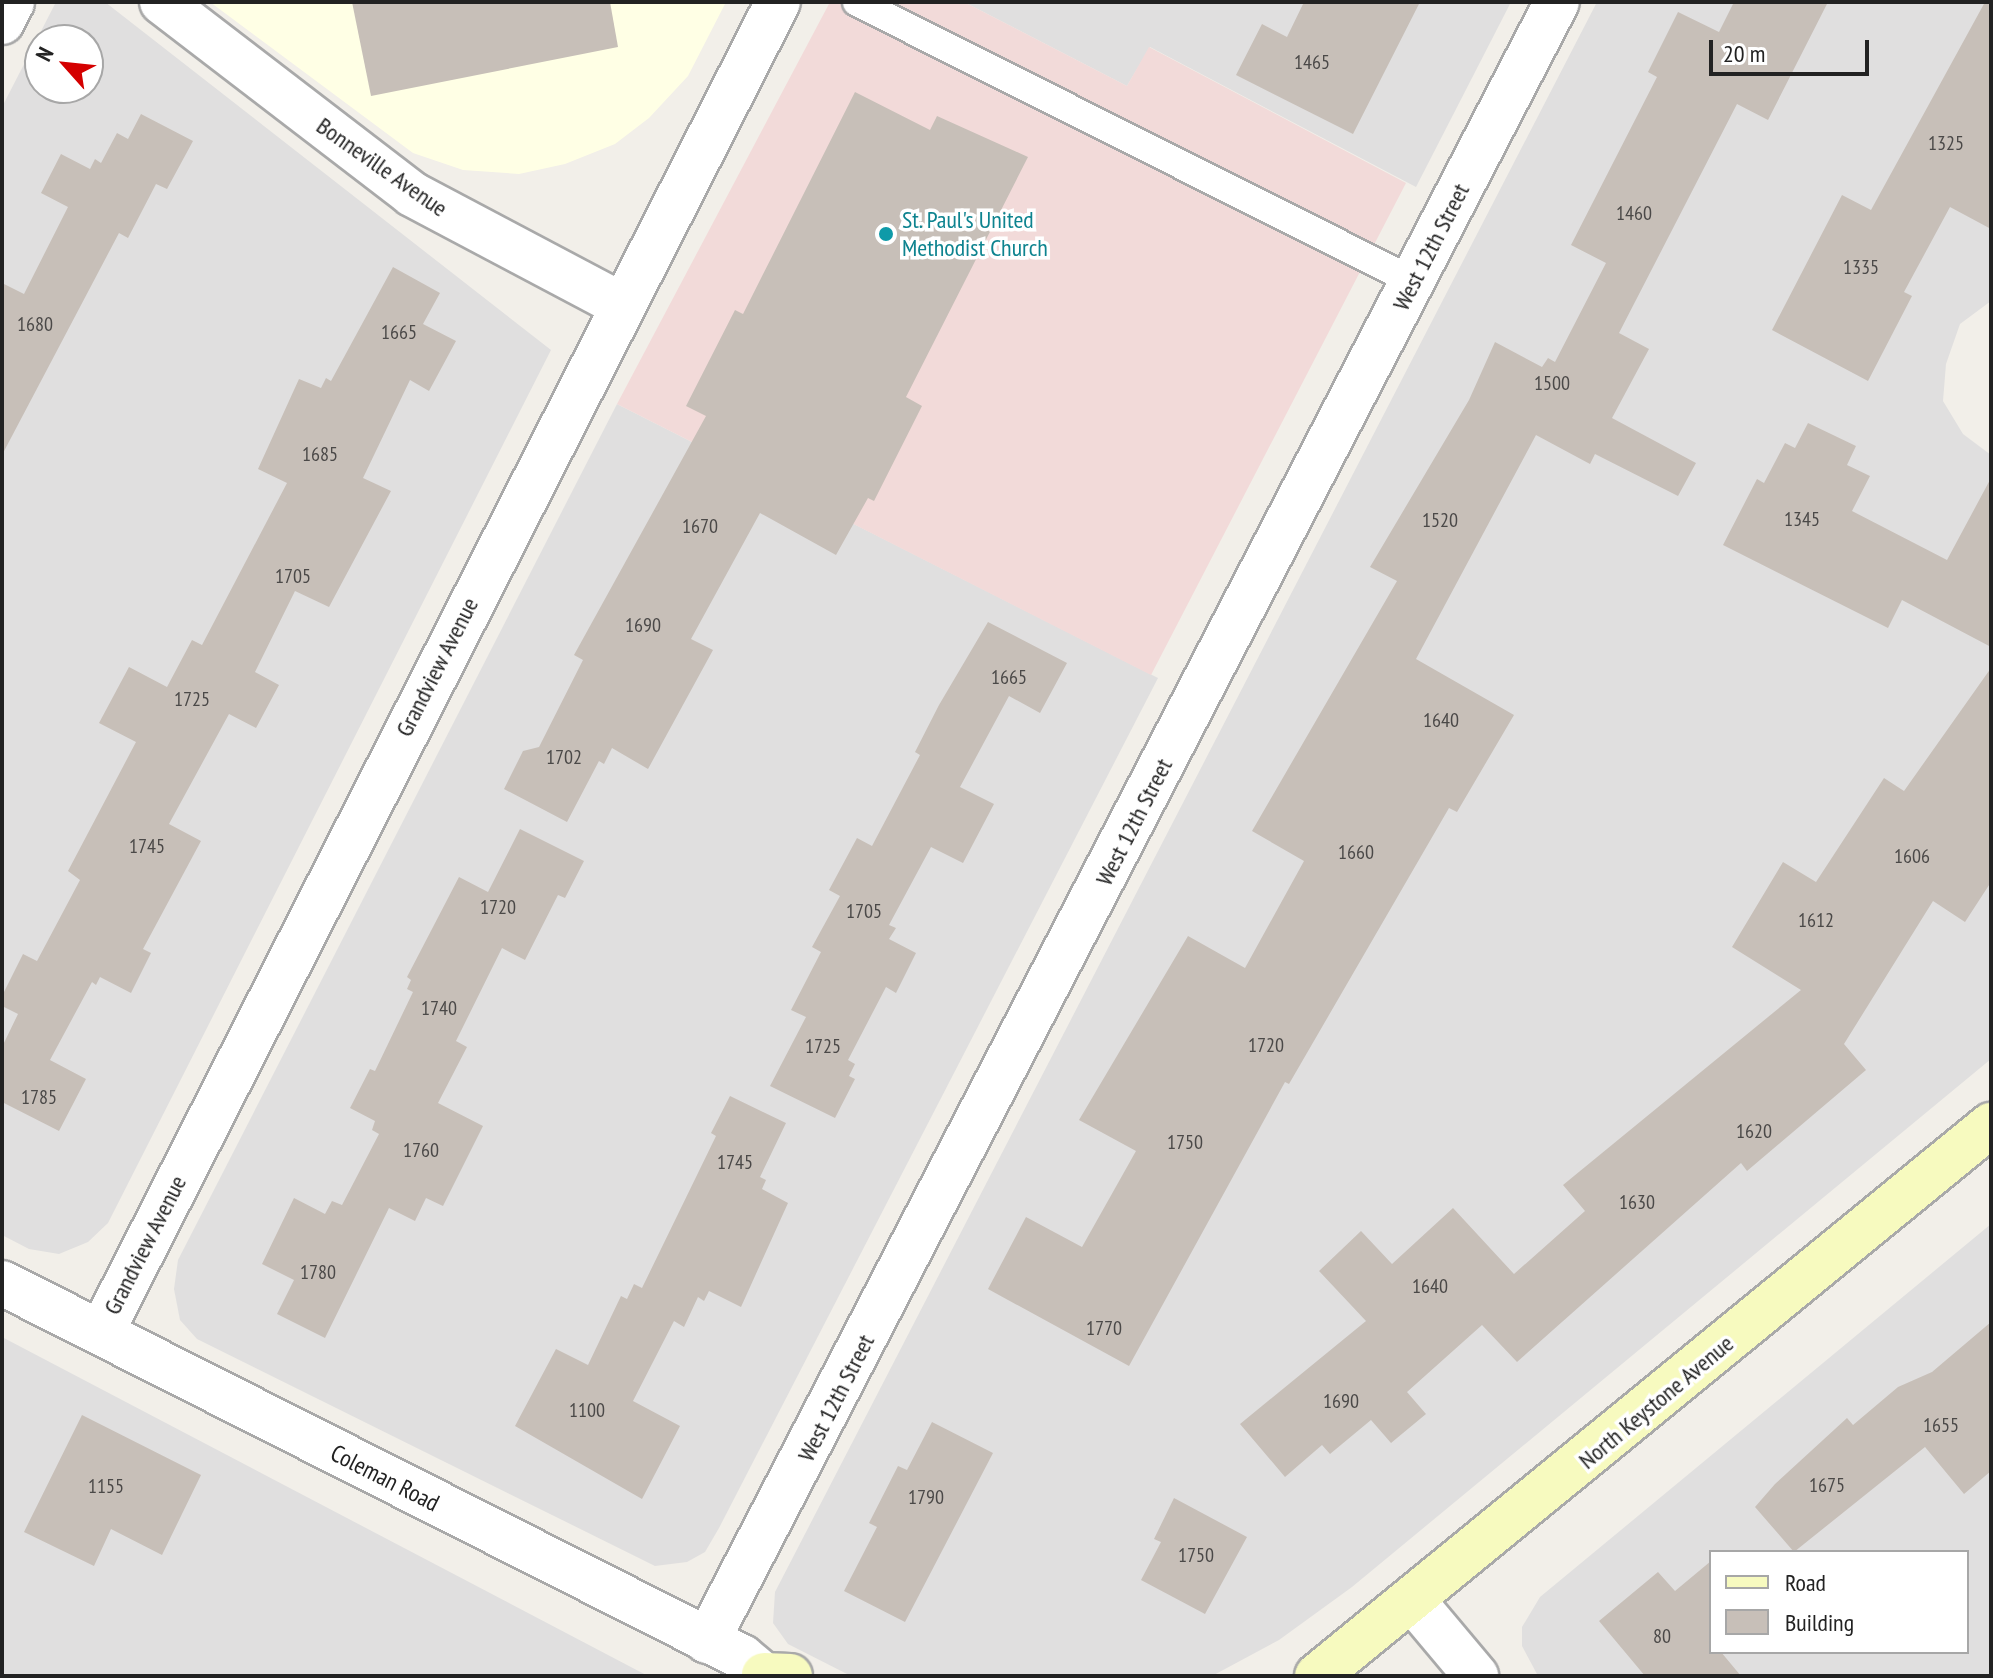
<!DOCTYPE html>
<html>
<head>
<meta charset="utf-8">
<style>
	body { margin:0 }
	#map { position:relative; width:1993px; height:1678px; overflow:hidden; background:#f2efe9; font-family:"PT Sans Narrow",sans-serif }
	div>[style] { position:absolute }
	.residential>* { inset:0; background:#e0dfdf }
	.commercial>* { inset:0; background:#f2dad9 }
	.education>* { inset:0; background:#ffffe5 }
	.building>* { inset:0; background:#c7bfb8 }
	.roads { filter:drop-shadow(2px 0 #a9a9a9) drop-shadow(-2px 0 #a9a9a9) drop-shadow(0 2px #a9a9a9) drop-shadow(0 -2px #a9a9a9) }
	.lane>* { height:28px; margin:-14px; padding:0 14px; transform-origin:14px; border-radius:14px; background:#fff }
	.street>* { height:44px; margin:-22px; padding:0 22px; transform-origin:22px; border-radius:22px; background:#fff }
	.secondary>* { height:44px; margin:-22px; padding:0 22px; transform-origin:22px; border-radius:22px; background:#f7fabf }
	.dots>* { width:22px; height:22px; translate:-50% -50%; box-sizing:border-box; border:4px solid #fff; border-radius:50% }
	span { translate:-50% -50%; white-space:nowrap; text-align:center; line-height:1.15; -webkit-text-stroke:7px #fff; paint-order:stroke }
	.number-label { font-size:20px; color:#4b4948 }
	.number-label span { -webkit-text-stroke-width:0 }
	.street-label { font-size:24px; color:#222 }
	.culture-label { font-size:24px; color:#0d838f }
	.left { translate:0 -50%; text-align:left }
	.frame { position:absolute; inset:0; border:4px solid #222; pointer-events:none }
	.legend { position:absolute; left:1709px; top:1550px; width:260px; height:104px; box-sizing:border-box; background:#fff; border:2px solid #a7a7a7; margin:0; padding:10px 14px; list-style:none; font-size:24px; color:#222 }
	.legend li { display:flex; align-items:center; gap:16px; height:40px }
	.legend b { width:40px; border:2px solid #a7a7a7 }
	.north { position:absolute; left:24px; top:24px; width:80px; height:80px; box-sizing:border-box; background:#fff; border:2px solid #a7a7a7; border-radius:50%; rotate:297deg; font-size:22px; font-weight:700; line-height:32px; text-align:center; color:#222 }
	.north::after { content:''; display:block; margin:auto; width:28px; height:36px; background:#d40000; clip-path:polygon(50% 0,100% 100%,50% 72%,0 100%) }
	.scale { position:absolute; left:1709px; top:40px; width:160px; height:36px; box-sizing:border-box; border:4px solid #222; border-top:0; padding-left:10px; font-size:24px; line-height:28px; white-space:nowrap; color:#222; -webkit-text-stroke:6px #fff; paint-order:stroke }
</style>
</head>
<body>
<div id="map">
	<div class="residential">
		<div style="clip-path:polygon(evenodd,56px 2px,105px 2px,551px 350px,108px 1223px,88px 1242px,59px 1254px,29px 1249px,2px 1235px,2px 107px,56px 2px,40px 40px,88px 40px,88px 88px,40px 88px,40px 40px)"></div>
		<div style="clip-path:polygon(964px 2px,1511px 2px,1416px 187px,1150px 47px,1127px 86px)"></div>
		<div style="clip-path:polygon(1597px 2px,1991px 2px,1991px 301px,1960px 324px,1946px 364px,1943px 401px,1963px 434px,1991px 455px,1991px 1059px,1352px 1587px,1279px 1640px,1212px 1676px,851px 1676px,788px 1644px,773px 1623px,775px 1592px)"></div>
		<div style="clip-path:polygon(617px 404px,1158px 678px,719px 1528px,705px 1552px,687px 1562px,655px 1566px,197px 1339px,180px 1320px,174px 1289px,178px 1260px)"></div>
		<div style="clip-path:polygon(evenodd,1991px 1224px,1991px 1676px,1538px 1676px,1522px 1646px,1522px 1627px,1540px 1597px,1991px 1224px,1711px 1552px,1967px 1552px,1967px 1652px,1711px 1652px,1711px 1552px)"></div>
		<div style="clip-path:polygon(2px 1337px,648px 1676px,2px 1676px)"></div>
	</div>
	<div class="commercial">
		<div style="clip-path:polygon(830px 2px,964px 2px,1127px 86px,1149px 47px,1406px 183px,1151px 675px,617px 404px)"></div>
	</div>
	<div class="education">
		<div style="clip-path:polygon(210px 2px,726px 2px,688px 76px,649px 118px,615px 144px,565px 164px,519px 174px,463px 170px,413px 153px)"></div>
	</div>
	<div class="building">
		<div style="clip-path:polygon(352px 2px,610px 2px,618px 47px,371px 96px)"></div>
		<div style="clip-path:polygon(1304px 2px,1420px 2px,1353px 134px,1236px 75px,1262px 24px,1287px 37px)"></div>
		<div style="clip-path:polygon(1734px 2px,1828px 2px,1768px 120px,1737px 104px,1619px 333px,1649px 349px,1612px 418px,1696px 463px,1678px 496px,1595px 454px,1590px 464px,1536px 435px,1416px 659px,1514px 715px,1457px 812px,1449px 808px,1289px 1084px,1285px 1082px,1129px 1366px,988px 1289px,1026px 1217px,1082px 1247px,1136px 1151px,1079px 1120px,1188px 936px,1245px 968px,1304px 861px,1252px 831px,1397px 581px,1370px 567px,1469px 400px,1495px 342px,1542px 367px,1548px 358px,1555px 362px,1606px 263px,1571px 245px,1657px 77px,1648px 72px,1678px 12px,1719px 32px)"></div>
		<div style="clip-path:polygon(1985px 2px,1991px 2px,1991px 229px,1950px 207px,1904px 292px,1912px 296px,1868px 381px,1772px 330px,1842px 195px,1871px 210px)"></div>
		<div style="clip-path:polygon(855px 92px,930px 130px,937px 116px,1028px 157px,906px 397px,922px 406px,874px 501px,868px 498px,836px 555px,760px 513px,691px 639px,713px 650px,648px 769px,612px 748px,604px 764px,599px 761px,567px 822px,504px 789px,523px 751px,539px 747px,583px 660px,574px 655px,706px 416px,686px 406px,735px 310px,743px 314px)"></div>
		<div style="clip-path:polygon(141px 114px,193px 141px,167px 189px,156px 184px,128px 238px,119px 233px,2px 455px,2px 283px,24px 294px,68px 207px,41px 193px,61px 154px,90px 169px,95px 159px,101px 163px,117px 133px,128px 139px)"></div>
		<div style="clip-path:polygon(393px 267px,440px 293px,423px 324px,456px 341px,429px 391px,410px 380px,363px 478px,391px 491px,329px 607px,295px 591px,255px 672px,279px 685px,256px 728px,229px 714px,169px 824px,201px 841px,143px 949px,151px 953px,131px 993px,100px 977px,96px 985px,92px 982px,50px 1060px,86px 1079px,59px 1131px,2px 1102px,2px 1047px,18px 1014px,2px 1006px,2px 996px,23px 954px,37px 961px,80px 880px,68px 871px,136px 742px,99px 723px,129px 667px,167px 687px,192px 640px,202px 645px,287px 483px,258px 469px,299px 379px,321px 388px,326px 378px,331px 381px)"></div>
		<div style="clip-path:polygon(1808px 423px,1856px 446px,1847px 465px,1870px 476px,1852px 511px,1947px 560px,1991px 478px,1991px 647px,1902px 600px,1888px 628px,1723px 545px,1757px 479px,1764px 483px,1785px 443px,1795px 448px)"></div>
		<div style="clip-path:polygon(988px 622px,1067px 663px,1040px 713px,1009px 696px,960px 787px,994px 804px,963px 863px,931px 847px,889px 925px,896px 928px,889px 939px,916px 953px,896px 993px,886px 987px,848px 1060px,855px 1064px,849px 1076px,855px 1079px,835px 1118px,770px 1086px,806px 1017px,791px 1010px,821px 952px,812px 947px,840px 896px,829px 890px,857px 838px,872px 846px,920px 755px,915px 752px,939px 705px)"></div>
		<div style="clip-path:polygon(1991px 668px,1991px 882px,1965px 922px,1933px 901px,1844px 1044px,1866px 1070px,1747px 1171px,1741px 1163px,1517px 1362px,1482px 1325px,1407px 1392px,1426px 1414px,1391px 1443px,1371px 1420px,1330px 1454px,1322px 1445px,1285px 1477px,1240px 1424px,1366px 1321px,1319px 1271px,1361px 1231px,1392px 1264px,1453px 1208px,1514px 1274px,1585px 1211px,1563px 1185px,1801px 990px,1732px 947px,1783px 862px,1816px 882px,1884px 778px,1904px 791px)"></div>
		<div style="clip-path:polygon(520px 829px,584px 861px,565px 898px,558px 895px,525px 960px,502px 948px,456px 1041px,467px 1047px,438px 1103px,483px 1126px,443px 1206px,426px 1198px,415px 1221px,389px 1208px,325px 1338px,277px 1314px,294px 1280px,262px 1264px,294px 1198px,325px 1214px,332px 1201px,342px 1205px,379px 1134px,372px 1130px,375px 1121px,350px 1108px,370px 1069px,375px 1071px,413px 992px,407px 989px,411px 980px,407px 977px,459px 877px,488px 892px)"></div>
		<div style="clip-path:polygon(730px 1096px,786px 1123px,760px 1177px,766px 1180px,762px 1189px,788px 1203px,741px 1307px,709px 1291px,704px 1301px,698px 1297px,684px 1327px,674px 1321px,633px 1401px,680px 1426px,642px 1499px,515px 1426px,556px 1349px,588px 1365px,621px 1296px,627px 1299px,634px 1284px,642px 1288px,716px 1136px,711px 1133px)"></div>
		<div style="clip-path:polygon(1991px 1322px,1991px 1471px,1964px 1494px,1925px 1447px,1794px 1552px,1755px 1507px,1775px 1484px,1847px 1418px,1853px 1425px,1898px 1387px,1932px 1372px)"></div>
		<div style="clip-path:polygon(82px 1415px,201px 1475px,162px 1555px,111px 1529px,94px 1566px,24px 1532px)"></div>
		<div style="clip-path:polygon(932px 1422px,993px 1453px,905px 1622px,844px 1591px,877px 1527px,869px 1523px,898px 1466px,907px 1470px)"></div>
		<div style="clip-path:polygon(1174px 1498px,1247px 1537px,1205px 1614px,1141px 1580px,1161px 1542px,1154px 1539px)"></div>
		<div style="clip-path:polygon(1711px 1561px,1711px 1652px,1721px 1652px,1741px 1676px,1645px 1676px,1599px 1621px,1658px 1572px,1675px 1591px)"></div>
	</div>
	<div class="roads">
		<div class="lane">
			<div style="left:857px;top:2px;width:622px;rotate:26.65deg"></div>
		</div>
		<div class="street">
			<div style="left:162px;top:2px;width:315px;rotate:37.5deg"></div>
			<div style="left:412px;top:194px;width:235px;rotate:27.9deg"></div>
			<div style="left:2px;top:22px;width:22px;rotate:-63deg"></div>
			<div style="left:2px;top:1283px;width:829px;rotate:26.81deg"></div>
			<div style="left:742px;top:1657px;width:30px;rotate:40deg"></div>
			<div style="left:101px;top:1333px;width:1493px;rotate:-63.04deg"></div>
			<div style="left:1414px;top:1602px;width:97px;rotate:50deg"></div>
			<div style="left:707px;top:1641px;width:1846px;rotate:-62.59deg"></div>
		</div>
		<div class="secondary">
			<div style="left:764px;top:1675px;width:26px;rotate:2deg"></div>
			<div style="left:1317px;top:1676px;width:871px;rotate:-39.27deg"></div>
		</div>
	</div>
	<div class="dots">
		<div style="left:886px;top:234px;background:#0f9aa8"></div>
	</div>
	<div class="number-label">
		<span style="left:1312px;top:62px">1465</span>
		<span style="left:1946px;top:143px">1325</span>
		<span style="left:1634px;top:213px">1460</span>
		<span style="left:1861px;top:267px">1335</span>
		<span style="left:35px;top:324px">1680</span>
		<span style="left:399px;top:332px">1665</span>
		<span style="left:1552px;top:383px">1500</span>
		<span style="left:320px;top:454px">1685</span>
		<span style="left:1802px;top:519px">1345</span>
		<span style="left:1440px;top:520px">1520</span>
		<span style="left:700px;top:526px">1670</span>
		<span style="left:293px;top:576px">1705</span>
		<span style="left:643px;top:625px">1690</span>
		<span style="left:1009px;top:677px">1665</span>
		<span style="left:192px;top:699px">1725</span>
		<span style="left:1441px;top:720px">1640</span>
		<span style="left:564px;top:757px">1702</span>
		<span style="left:147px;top:846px">1745</span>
		<span style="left:1356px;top:852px">1660</span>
		<span style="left:1912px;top:856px">1606</span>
		<span style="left:498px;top:907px">1720</span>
		<span style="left:864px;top:911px">1705</span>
		<span style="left:1816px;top:920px">1612</span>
		<span style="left:439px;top:1008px">1740</span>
		<span style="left:1266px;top:1045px">1720</span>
		<span style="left:823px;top:1046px">1725</span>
		<span style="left:39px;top:1097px">1785</span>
		<span style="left:1754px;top:1131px">1620</span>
		<span style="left:1185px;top:1142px">1750</span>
		<span style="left:421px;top:1150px">1760</span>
		<span style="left:735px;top:1162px">1745</span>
		<span style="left:1637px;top:1202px">1630</span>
		<span style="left:318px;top:1272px">1780</span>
		<span style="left:1430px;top:1286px">1640</span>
		<span style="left:1104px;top:1328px">1770</span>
		<span style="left:1341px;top:1401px">1690</span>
		<span style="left:587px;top:1410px">1100</span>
		<span style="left:1941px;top:1425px">1655</span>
		<span style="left:1827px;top:1485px">1675</span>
		<span style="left:106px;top:1486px">1155</span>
		<span style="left:926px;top:1497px">1790</span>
		<span style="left:1196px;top:1555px">1750</span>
		<span style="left:1662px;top:1636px">80</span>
	</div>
	<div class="street-label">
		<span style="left:382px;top:167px;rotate:35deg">Bonneville Avenue</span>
		<span style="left:1431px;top:247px;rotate:-63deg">West 12th Street</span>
		<span style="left:437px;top:667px;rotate:-63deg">Grandview Avenue</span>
		<span style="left:1134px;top:822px;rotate:-63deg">West 12th Street</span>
		<span style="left:145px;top:1245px;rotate:-63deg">Grandview Avenue</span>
		<span style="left:836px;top:1398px;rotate:-63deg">West 12th Street</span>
		<span style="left:1656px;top:1402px;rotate:-40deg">North Keystone Avenue</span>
		<span style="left:385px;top:1478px;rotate:27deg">Coleman Road</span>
	</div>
	<div class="culture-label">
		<span class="left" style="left:902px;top:234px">St. Paul's United<br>Methodist Church</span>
	</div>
	<div class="frame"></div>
	<ul class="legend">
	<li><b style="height:10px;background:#f7fabf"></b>Road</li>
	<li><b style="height:22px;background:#c7bfb8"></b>Building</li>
	</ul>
	<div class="north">N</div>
	<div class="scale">20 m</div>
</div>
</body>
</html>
